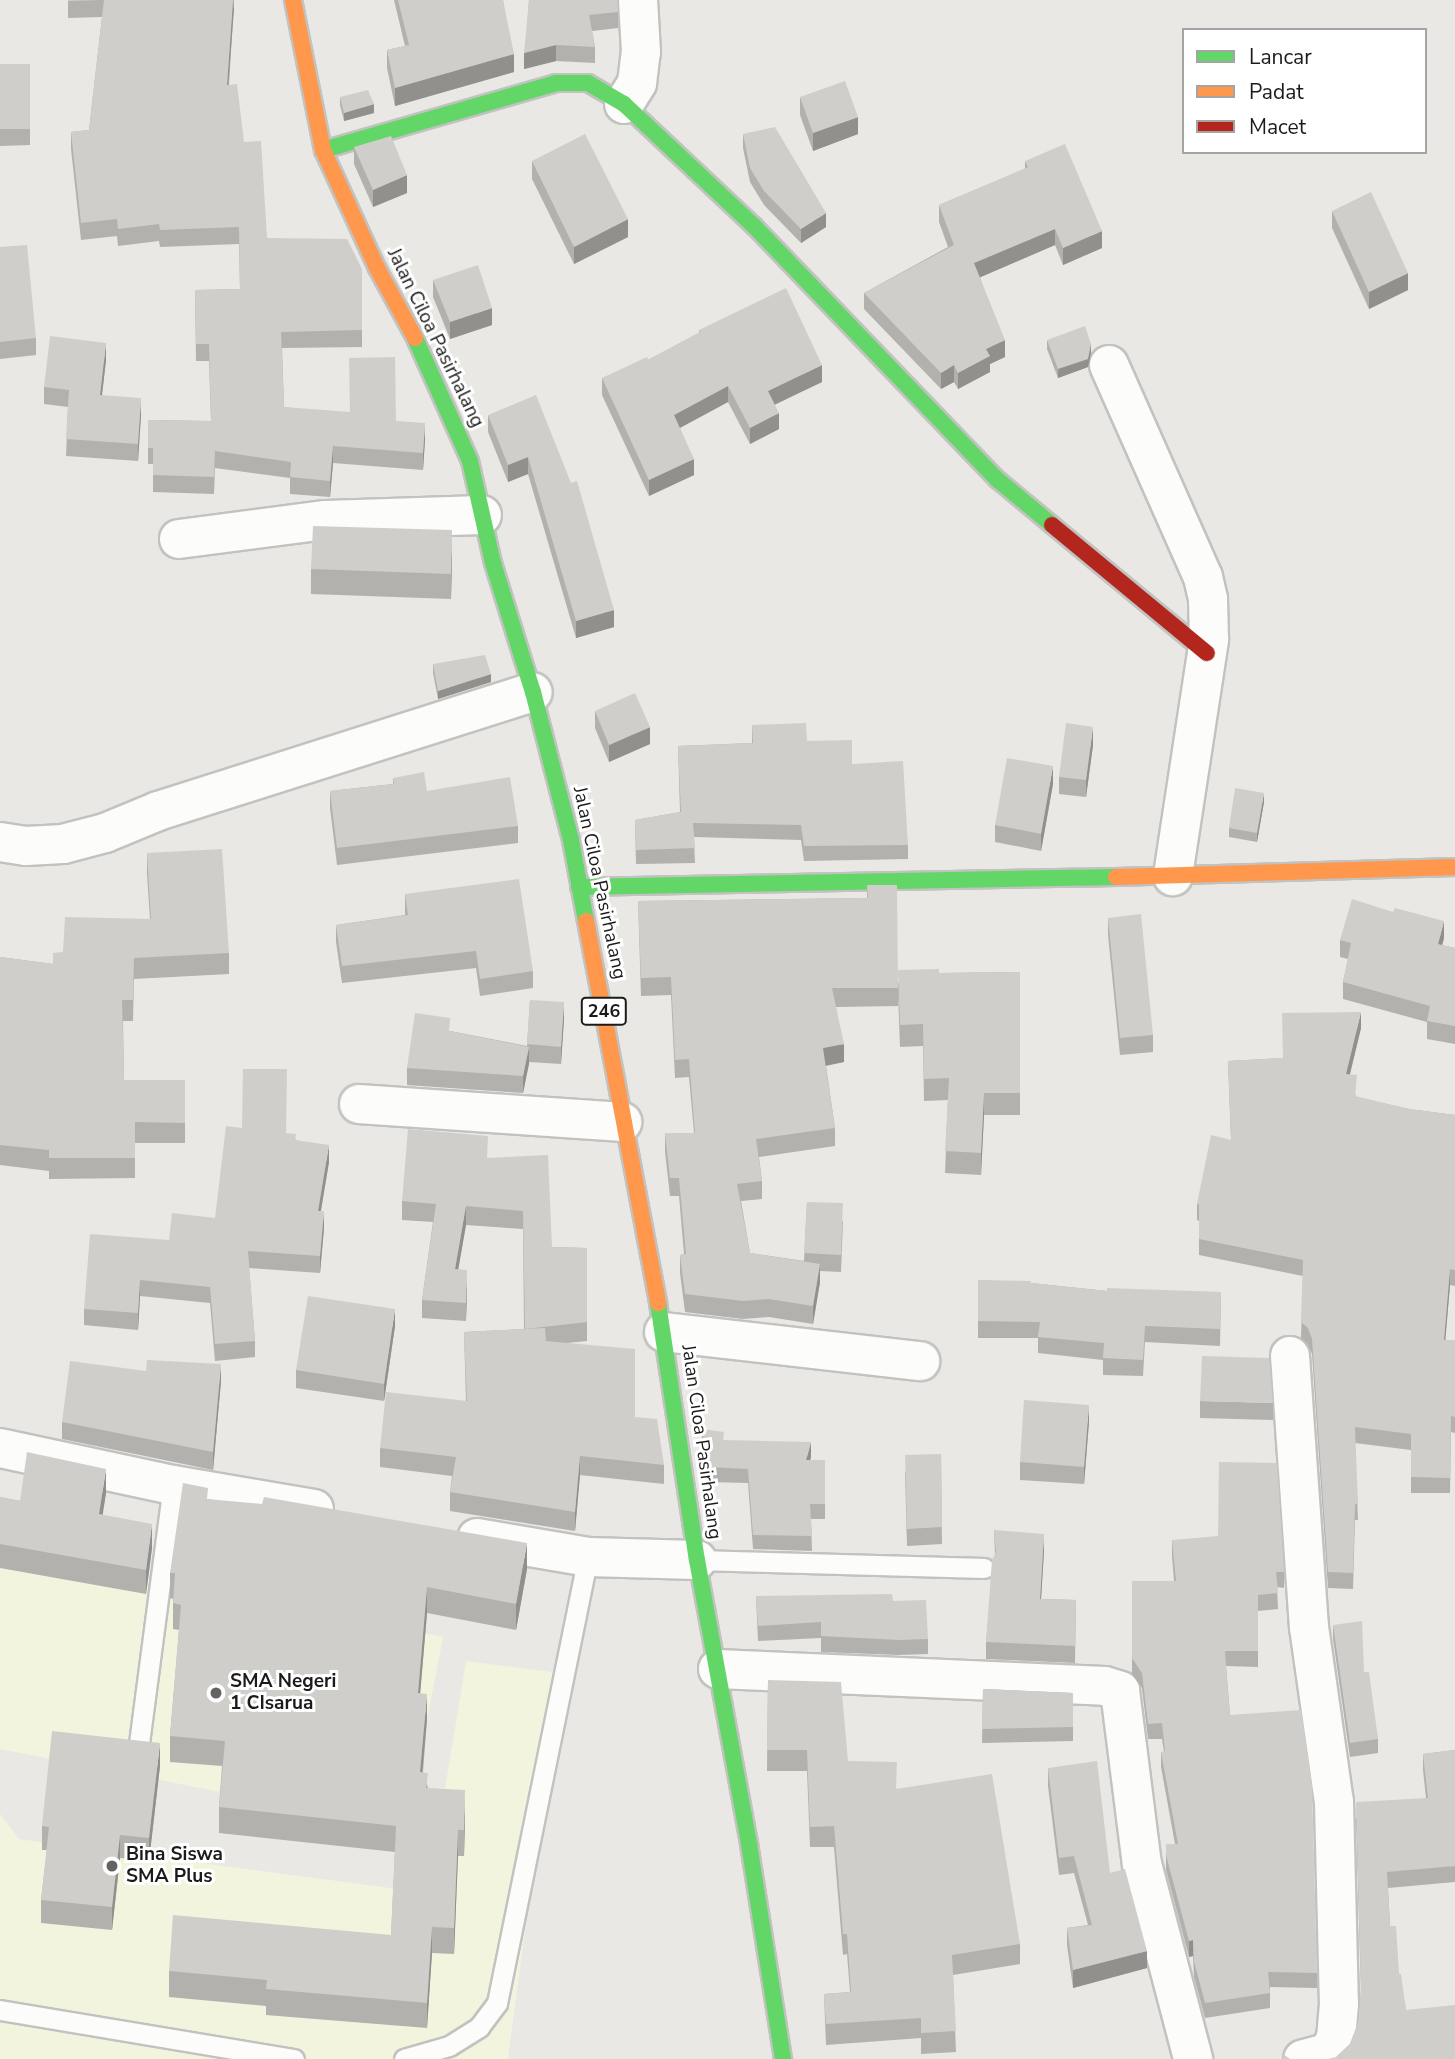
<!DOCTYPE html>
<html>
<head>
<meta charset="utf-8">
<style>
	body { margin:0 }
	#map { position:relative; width:1455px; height:2059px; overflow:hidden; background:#e9e8e4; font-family:"Nunito Sans",sans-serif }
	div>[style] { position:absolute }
	.education>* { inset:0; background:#f2f4de }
	.roads { filter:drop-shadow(2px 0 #c2c2c0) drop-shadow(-2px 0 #c2c2c0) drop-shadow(0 2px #c2c2c0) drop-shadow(0 -2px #c2c2c0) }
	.lane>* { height:19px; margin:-9.5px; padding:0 9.5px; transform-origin:9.5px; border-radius:9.5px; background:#fcfcfb }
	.street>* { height:38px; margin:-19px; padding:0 19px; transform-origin:19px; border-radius:19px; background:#fcfcfb }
	.fast>* { height:16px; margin:-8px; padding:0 8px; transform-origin:8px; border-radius:8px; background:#63d668 }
	.slow>* { height:16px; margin:-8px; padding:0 8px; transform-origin:8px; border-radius:8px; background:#ff974d }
	.jam>* { height:16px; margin:-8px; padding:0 8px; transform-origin:8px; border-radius:8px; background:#b3261e }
	.wall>* { inset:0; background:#b3b1ae }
	.shaded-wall>* { inset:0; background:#92908d }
	.building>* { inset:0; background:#d0ceca }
	.dots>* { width:19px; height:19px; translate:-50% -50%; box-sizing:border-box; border:4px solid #fff; border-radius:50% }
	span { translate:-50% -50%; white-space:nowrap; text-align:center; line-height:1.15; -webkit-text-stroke:6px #fff; paint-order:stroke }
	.shield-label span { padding:2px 5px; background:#fff; border:2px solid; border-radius:5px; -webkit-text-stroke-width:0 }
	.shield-label { font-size:18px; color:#1b1b1b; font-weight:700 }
	.street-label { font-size:19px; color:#1b1b1b }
	.poi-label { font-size:19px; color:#1b1b1b; font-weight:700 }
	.left { translate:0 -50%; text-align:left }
	.legend { position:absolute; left:1182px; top:28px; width:245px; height:126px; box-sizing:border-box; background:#fff; border:2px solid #a4a4a4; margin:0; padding:9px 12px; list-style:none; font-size:21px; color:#1b1b1b }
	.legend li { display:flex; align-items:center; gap:14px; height:35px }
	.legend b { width:35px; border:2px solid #a4a4a4 }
</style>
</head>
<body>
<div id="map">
	<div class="education">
		<div style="clip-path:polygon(0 1550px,443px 1637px,406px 1828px,0 1749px)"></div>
		<div style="clip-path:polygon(466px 1661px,559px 1673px,508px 2059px,0 2059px,0 1814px,19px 1839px,428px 1893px)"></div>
	</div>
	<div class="roads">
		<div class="lane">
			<div style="left:697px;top:1560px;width:287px;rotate:1.6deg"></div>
			<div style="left:139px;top:1743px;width:260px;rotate:-82.5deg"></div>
			<div style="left:0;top:2010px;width:298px;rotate:9.5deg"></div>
			<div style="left:404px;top:2059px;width:47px;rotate:-16.1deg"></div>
			<div style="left:449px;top:2046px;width:36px;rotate:-32deg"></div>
			<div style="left:479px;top:2027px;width:30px;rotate:-53deg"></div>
			<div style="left:497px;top:2003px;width:455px;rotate:-78.5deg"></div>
		</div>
		<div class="street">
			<div style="left:624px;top:104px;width:25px;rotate:-58deg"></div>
			<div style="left:637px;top:83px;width:31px;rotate:-83deg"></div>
			<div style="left:641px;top:52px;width:52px;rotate:-93.3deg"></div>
			<div style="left:1109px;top:365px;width:232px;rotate:66.1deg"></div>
			<div style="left:1203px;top:577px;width:23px;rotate:77deg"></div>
			<div style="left:1208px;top:599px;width:41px;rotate:88.6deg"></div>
			<div style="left:1209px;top:640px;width:239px;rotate:98.7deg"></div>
			<div style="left:179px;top:539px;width:148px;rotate:-7.4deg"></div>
			<div style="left:326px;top:520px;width:156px;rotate:-1.8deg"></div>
			<div style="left:0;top:842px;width:26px;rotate:9deg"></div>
			<div style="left:26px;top:846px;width:37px;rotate:-3deg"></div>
			<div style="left:63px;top:844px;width:43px;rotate:-14.7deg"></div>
			<div style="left:105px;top:833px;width:57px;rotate:-22.5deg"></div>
			<div style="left:158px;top:811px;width:393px;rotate:-17.6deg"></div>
			<div style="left:359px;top:1104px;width:264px;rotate:3.9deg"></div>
			<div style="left:664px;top:1332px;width:258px;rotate:6.5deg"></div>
			<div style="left:1290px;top:1356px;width:272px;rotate:86deg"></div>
			<div style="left:1309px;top:1627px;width:177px;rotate:81.9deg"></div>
			<div style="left:1334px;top:1802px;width:202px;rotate:88.6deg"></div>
			<div style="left:1339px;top:2004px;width:33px;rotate:95deg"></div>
			<div style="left:1336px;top:2037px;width:16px;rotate:112deg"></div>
			<div style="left:1330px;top:2052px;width:28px;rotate:165deg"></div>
			<div style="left:0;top:1448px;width:177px;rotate:12.1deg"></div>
			<div style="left:173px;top:1485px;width:143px;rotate:9.7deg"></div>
			<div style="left:477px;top:1538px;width:113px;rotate:9.7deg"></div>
			<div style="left:588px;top:1557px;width:109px;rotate:1.6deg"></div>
			<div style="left:718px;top:1669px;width:387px;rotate:2.5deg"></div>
			<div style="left:1105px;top:1686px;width:16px;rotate:18deg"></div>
			<div style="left:1120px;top:1691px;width:174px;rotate:82.8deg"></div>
			<div style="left:1142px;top:1864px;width:202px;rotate:75.3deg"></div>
		</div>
		<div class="fast">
			<div style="left:323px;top:150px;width:242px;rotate:-16deg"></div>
			<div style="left:556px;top:83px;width:32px"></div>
			<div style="left:588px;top:83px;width:42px;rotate:30.3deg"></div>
			<div style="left:624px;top:104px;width:178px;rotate:43.2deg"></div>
			<div style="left:754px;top:226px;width:352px;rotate:46.2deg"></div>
			<div style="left:998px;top:480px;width:70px;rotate:39.8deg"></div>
			<div style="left:415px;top:338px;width:135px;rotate:65.9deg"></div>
			<div style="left:470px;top:461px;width:105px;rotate:77.3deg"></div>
			<div style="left:493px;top:563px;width:135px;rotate:72.8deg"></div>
			<div style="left:533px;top:692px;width:153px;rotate:75.6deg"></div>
			<div style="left:571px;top:840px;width:82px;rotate:79.5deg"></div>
			<div style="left:579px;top:887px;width:537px;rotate:-1.07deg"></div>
			<div style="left:658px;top:1303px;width:260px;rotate:81.4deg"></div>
			<div style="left:697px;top:1560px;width:289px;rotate:79.6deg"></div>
			<div style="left:749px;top:1844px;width:218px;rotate:81deg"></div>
		</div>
		<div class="slow">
			<div style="left:293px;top:0;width:153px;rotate:78.7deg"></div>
			<div style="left:323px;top:150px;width:130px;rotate:65.4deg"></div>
			<div style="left:377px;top:268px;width:80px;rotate:61.5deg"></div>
			<div style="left:1116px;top:877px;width:339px;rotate:-1.7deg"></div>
			<div style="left:586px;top:921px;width:389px;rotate:79.3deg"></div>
		</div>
		<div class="jam">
			<div style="left:1052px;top:525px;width:201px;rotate:39.6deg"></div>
		</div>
	</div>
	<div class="wall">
		<div style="clip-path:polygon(68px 0,234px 0,229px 85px,267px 238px,362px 269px,362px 347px,282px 348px,284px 407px,396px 421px,425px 440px,423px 470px,333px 463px,330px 497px,290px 494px,290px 478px,215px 468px,214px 494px,153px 492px,153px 464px,148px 464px,148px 420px,211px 421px,209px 361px,196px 361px,195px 290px,240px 289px,239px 244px,160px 247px,159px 241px,118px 246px,117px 236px,81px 240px,71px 149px,71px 132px,89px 130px,102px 17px,68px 18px)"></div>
		<div style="clip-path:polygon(394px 0,503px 0,514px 72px,395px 106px,387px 68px,387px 50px,405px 46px)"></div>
		<div style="clip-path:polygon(529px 0,618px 12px,618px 28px,592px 31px,595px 47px,595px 63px,556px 61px,524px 69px)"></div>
		<div style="clip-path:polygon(0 64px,30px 64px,30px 145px,0 146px,0 149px)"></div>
		<div style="clip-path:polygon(340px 97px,374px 113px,344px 121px,340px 105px)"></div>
		<div style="clip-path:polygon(800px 97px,858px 134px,813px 151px,800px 115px)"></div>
		<div style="clip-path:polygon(743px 134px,826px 227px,801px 243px,764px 205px,750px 182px,743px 148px)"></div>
		<div style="clip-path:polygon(354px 147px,407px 193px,373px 207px,354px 164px)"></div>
		<div style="clip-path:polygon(532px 161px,628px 237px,574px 264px,532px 179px)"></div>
		<div style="clip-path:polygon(1025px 161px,1102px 248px,1063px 265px,1055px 245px,980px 277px,1005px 357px,990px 364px,990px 372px,958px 389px,954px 382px,941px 389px,864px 309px,864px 293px,948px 247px,939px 222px,939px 205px,1025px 169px)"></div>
		<div style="clip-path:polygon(1332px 211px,1408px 290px,1369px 309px,1332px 228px)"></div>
		<div style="clip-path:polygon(0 247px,36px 338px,36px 355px,0 359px)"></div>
		<div style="clip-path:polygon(433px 280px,492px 325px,450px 339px,433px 297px)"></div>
		<div style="clip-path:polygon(699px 330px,822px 382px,774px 404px,779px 429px,750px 444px,728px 402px,680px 428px,694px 475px,649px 496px,602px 395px,602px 378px,648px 360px,699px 333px)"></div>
		<div style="clip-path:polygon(1047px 340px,1091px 353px,1088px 367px,1058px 378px,1047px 349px)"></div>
		<div style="clip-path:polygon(106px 360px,102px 395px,141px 415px,138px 461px,66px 456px,68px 407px,44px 404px,44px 387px)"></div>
		<div style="clip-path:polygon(488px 415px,571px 483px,614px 627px,576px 638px,528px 474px,508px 482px,488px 432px)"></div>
		<div style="clip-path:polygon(452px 555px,451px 599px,311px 594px,311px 569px)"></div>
		<div style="clip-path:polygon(433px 664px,491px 682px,438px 699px,433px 673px)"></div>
		<div style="clip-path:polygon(595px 711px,650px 744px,609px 762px,595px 728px)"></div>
		<div style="clip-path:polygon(752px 725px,807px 741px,852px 764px,908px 845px,908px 859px,804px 861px,801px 840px,694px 837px,695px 863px,636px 864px,635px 820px,680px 812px,678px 746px,752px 743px)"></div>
		<div style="clip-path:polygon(1093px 745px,1086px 797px,1059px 794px,1059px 777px)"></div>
		<div style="clip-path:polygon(393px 778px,518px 826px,518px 843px,337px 865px,330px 808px,330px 791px,393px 784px)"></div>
		<div style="clip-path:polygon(1053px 784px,1041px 851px,995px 842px,995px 825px)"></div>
		<div style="clip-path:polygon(1264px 802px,1257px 842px,1229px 837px,1229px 828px)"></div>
		<div style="clip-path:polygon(147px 853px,229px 953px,229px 974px,134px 979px,133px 1021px,123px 1021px,124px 1080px,185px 1080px,185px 1143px,135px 1143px,135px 1178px,49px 1179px,49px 1171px,0 1165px,0 957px,53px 964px,63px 952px,150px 919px,147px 874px)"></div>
		<div style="clip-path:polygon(867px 885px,898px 983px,939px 973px,1020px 972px,1020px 1115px,984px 1115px,981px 1175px,945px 1173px,948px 1100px,924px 1101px,923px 1046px,900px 1047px,898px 994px,898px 1006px,836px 1007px,844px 1062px,826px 1066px,835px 1128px,835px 1146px,759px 1157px,762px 1181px,762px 1199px,741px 1201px,750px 1253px,804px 1261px,807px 1202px,843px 1221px,841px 1272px,820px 1271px,820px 1282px,813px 1324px,769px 1317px,743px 1319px,685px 1312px,680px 1273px,680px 1255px,684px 1254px,679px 1196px,670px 1196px,665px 1152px,665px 1133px,694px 1133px,689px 1077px,675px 1078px,671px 995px,641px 996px,638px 901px,867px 898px)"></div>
		<div style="clip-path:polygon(405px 894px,533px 971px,533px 988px,480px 996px,476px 968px,342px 983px,336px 942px,336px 925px,405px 915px)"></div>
		<div style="clip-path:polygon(1108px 918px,1153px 1035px,1153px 1052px,1120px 1055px,1108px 935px)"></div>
		<div style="clip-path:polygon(1444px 938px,1442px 945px,1455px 948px,1455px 1044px,1427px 1039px,1427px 1022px,1343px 999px,1343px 982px,1348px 959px,1340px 957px,1340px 940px)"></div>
		<div style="clip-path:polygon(530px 1000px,564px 1019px,561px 1064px,529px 1062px,523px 1093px,407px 1085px,407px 1068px,450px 1031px,527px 1046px)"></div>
		<div style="clip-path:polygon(1361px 1028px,1350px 1074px,1356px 1097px,1409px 1109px,1455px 1115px,1455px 1286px,1450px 1285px,1445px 1340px,1455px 1340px,1455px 1433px,1451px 1432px,1450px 1493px,1411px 1493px,1411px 1450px,1355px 1443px,1358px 1520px,1355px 1520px,1353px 1589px,1328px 1588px,1312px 1354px,1308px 1344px,1301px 1338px,1303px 1276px,1199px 1255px,1199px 1221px,1197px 1220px,1197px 1204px,1231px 1140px,1228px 1061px,1283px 1058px)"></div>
		<div style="clip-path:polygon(286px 1133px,329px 1162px,321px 1211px,324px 1228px,320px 1273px,249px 1268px,255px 1341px,255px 1357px,215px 1361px,210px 1303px,140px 1296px,138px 1330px,84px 1325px,84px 1309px,169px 1240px,215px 1218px)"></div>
		<div style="clip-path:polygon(488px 1158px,552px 1247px,587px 1248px,587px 1341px,567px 1343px,635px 1417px,664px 1465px,664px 1484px,580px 1475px,575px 1531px,450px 1511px,450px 1492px,452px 1476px,380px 1467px,380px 1448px,466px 1401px,464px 1332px,524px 1329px,523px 1229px,466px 1225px,458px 1269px,467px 1288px,466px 1321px,422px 1318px,422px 1300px,433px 1222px,402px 1220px,402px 1201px)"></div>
		<div style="clip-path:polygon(978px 1280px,1031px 1283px,1107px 1291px,1221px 1292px,1220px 1346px,1145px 1342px,1143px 1376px,1103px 1375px,1103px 1360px,1038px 1353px,1038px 1338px,978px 1338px)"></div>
		<div style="clip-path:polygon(395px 1326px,384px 1401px,296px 1388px,296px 1370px)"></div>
		<div style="clip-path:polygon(146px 1371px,221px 1381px,213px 1470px,62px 1439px,62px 1422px)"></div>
		<div style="clip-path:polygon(1200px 1401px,1273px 1403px,1273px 1420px,1200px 1418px)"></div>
		<div style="clip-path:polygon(1089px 1422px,1084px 1484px,1020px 1480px,1020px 1462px)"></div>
		<div style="clip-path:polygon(702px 1429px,724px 1440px,811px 1457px,810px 1460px,825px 1460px,825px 1519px,811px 1519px,812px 1551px,753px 1549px,748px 1483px,708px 1482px,702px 1444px)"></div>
		<div style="clip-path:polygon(941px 1454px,942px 1544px,907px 1546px,905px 1472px)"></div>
		<div style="clip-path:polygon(106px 1493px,102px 1515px,152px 1548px,146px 1594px,0 1568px,0 1497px,20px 1501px)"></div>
		<div style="clip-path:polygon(208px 1499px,527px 1569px,516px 1630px,427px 1613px,420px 1693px,427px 1719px,423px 1772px,428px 1788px,465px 1815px,464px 1856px,458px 1856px,454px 1954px,432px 1953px,427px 2028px,266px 2015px,266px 2006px,169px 1997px,169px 1971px,391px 1935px,395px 1852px,219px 1833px,219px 1807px,222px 1766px,170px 1762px,170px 1736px,179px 1630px,173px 1629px,173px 1599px,170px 1598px,170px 1573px)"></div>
		<div style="clip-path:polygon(994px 1530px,1044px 1551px,1041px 1599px,1076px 1600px,1075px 1663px,986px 1659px,986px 1642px,995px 1554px)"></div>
		<div style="clip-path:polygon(1172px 1540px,1284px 1572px,1284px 1588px,1277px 1587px,1278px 1609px,1258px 1611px,1258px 1667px,1226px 1666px,1230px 1715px,1317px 1973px,1317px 1988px,1270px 1987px,1270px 2008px,1205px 2018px,1194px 1977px,1193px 1956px,1189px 1957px,1166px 1870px,1166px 1844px,1175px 1844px,1161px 1767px,1161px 1752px,1164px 1752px,1162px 1739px,1148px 1739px,1142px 1688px,1132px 1674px,1132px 1581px,1174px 1581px,1172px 1556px)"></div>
		<div style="clip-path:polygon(756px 1596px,893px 1601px,928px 1639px,928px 1654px,899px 1655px,821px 1652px,821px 1638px,758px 1641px)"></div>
		<div style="clip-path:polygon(1333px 1625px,1364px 1672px,1378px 1739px,1378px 1753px,1350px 1757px,1333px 1639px)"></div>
		<div style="clip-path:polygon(768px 1680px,848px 1761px,897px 1789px,1020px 1944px,1020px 1964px,953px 1975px,956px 2052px,921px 2054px,921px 2038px,826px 2045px,824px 1994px,850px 1992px,847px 1954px,843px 1955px,834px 1847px,810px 1847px,807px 1771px,767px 1771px)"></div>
		<div style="clip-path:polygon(983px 1689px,1073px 1693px,1073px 1741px,982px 1743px)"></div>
		<div style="clip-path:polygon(1455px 1750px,1455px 1882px,1388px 1888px,1390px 1926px,1406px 2010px,1336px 2057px,1350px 2044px,1358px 2023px,1361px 1991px,1356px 1818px,1426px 1798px,1423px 1770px,1423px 1754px)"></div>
		<div style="clip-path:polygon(160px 1766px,149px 1861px,120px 1858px,112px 1930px,41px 1923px,41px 1900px,47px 1850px,42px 1850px,42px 1826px)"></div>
		<div style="clip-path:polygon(1048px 1768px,1110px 1873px,1147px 1968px,1073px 1988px,1067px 1945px,1067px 1928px,1088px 1925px,1074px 1873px,1059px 1875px,1048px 1786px)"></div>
	</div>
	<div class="shaded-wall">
		<div style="clip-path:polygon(233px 0,234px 9px,227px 102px,227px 85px)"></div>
		<div style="clip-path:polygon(556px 45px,556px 61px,524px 69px,524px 53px)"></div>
		<div style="clip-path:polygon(514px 54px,514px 72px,395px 106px,395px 88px)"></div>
		<div style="clip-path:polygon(374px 104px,374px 113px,344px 121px,344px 113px)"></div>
		<div style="clip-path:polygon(858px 117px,858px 134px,813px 151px,813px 133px)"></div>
		<div style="clip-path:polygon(407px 175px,407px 193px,373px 207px,373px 190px)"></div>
		<div style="clip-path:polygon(826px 213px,826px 227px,801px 243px,801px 229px)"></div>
		<div style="clip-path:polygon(628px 219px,628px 237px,574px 264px,574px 247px)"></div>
		<div style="clip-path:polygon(1055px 229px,1055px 245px,974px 280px,974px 263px)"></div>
		<div style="clip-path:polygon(1102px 231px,1102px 248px,1063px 265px,1063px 248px)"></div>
		<div style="clip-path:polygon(1408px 273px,1408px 290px,1369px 309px,1369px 292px)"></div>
		<div style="clip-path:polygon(492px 308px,492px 325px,450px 339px,450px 322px)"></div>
		<div style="clip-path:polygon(1005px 340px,1005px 357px,990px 364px,990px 372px,958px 389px,958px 373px,986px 349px)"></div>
		<div style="clip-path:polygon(106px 343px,106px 360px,100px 412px,100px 395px)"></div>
		<div style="clip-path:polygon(1091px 344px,1091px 353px,1088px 367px,1058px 378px,1058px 369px)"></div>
		<div style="clip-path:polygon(822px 365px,822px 382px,768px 408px,768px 391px)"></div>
		<div style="clip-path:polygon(954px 365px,954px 382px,941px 389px,941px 373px)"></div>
		<div style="clip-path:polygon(728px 386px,728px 402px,674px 431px,674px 415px)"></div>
		<div style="clip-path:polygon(141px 398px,141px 415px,138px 461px,138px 444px)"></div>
		<div style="clip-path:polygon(779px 413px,779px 429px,750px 444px,750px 428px)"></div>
		<div style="clip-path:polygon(425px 423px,425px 440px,423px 470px,423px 453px)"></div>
		<div style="clip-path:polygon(333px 446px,333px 463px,330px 497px,330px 481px)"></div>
		<div style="clip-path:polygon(528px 457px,528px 474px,508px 482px,508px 465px)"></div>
		<div style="clip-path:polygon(694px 459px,694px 475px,649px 496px,649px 480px)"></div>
		<div style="clip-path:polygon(452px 530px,452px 555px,451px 599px,451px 574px)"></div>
		<div style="clip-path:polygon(614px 610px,614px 627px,576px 638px,576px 621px)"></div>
		<div style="clip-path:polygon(491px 674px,491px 682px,438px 699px,438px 691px)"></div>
		<div style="clip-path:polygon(650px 727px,650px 744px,609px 762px,609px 745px)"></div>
		<div style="clip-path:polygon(1093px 727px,1093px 745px,1086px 797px,1086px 780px)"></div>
		<div style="clip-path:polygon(1053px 766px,1053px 784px,1041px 851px,1041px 834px)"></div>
		<div style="clip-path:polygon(1264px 793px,1264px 802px,1257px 842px,1257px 833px)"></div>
		<div style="clip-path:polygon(1444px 921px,1444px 938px,1438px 961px,1438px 944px)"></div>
		<div style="clip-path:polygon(564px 1002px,564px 1019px,561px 1064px,561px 1047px)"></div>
		<div style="clip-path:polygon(1361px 1012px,1361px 1028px,1346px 1090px,1346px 1074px)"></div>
		<div style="clip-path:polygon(844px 1044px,844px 1062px,823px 1066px,823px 1048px)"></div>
		<div style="clip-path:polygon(529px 1047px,529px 1064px,523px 1093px,523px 1076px)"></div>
		<div style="clip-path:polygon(984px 1093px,984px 1115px,981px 1175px,981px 1153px)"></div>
		<div style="clip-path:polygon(329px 1145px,329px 1162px,318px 1227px,318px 1211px)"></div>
		<div style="clip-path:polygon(466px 1206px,466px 1225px,455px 1288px,455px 1269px)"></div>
		<div style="clip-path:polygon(324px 1211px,324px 1228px,320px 1273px,320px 1256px)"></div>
		<div style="clip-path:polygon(820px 1264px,820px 1282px,813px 1324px,813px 1306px)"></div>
		<div style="clip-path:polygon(1450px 1269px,1450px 1285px,1444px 1356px,1444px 1340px)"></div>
		<div style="clip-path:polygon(467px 1270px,467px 1288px,466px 1321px,466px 1303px)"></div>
		<div style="clip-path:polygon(140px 1280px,140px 1296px,138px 1330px,138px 1313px)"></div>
		<div style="clip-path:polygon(395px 1309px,395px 1326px,384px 1401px,384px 1384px)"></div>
		<div style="clip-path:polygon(221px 1364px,221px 1381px,213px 1470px,213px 1452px)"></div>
		<div style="clip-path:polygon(1089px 1405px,1089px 1422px,1084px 1484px,1084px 1467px)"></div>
		<div style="clip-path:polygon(811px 1442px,811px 1457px,806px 1474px,806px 1460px)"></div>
		<div style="clip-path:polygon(580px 1456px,580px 1475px,575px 1531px,575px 1512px)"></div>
		<div style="clip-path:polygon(106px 1469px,106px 1493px,99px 1539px,99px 1514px)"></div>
		<div style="clip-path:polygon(152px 1524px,152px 1548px,146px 1594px,146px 1570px)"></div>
		<div style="clip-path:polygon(1044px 1534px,1044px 1551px,1040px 1616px,1040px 1599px)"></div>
		<div style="clip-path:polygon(527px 1543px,527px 1569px,516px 1630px,516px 1604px)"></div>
		<div style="clip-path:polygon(427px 1587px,427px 1613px,418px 1719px,418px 1693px)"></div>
		<div style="clip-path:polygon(427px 1694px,427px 1719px,420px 1797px,420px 1772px)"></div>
		<div style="clip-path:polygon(160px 1743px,160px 1766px,149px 1861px,149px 1838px)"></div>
		<div style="clip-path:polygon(465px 1790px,465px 1815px,464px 1856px,464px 1830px)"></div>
		<div style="clip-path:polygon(458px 1830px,458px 1856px,454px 1954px,454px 1928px)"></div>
		<div style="clip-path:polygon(120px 1835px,120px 1858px,112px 1930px,112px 1907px)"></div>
		<div style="clip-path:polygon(432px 1927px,432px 1953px,427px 2028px,427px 2003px)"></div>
		<div style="clip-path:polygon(1193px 1940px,1193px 1956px,1189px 1957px,1189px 1941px)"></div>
		<div style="clip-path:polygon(1147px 1951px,1147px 1968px,1073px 1988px,1073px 1970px)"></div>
	</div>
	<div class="building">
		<div style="clip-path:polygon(68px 0,102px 0,68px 1px)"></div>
		<div style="clip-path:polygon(104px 0,233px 0,227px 85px,237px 84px,244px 142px,261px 141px,267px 238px,347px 239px,362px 269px,362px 330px,281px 332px,284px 407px,350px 412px,349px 358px,395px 357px,396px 421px,425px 423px,423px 453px,333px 446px,330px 481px,290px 477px,291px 462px,215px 451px,214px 477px,153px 475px,153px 448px,148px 448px,148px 420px,211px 421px,209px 344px,196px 344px,195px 290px,240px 289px,239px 227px,160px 230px,159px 224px,118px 229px,117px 219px,81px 223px,71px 132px,89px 130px)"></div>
		<div style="clip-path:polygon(398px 0,503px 0,514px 54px,395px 88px,387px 50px,409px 45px)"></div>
		<div style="clip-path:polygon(529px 0,617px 0,618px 12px,589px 15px,595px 47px,556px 45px,524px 53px)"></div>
		<div style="clip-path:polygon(0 64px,30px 64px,30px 129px,0 129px,0 133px)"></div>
		<div style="clip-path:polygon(845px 81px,858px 117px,813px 133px,800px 97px)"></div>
		<div style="clip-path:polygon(368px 90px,374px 104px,344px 113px,340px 97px)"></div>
		<div style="clip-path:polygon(775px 127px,826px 213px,801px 229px,764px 191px,750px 168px,743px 134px)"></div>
		<div style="clip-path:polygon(585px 134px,628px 219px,574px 247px,532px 161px)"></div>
		<div style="clip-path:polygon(391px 136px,407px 175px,373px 190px,354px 147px)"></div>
		<div style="clip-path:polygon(1065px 144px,1102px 231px,1063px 248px,1055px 229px,974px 263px,1005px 340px,986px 349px,990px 356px,958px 373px,954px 365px,941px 373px,864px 293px,954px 245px,939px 205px,1028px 167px,1025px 161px)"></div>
		<div style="clip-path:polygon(1371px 192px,1408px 273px,1369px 292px,1332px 211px)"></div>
		<div style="clip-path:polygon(27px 245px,36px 338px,0 342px,0 247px)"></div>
		<div style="clip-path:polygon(478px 265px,492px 308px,450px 322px,433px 280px)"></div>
		<div style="clip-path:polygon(786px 288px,822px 365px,768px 391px,779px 413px,750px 428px,728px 386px,674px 415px,694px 459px,649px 480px,602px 378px,647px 357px,648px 360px,700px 332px,699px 330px)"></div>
		<div style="clip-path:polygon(1085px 326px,1091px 344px,1088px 359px,1058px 369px,1047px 340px)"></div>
		<div style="clip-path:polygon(50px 336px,106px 343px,100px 395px,141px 398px,138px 444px,66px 439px,69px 390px,44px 387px)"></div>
		<div style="clip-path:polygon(536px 395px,571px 483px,577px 481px,614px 610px,576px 621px,528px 457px,508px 465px,488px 415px)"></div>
		<div style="clip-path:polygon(313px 526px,452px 530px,451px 574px,311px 569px)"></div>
		<div style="clip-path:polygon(485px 655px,491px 674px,438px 691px,433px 664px)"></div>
		<div style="clip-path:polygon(635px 693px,650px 727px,609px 745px,595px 711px)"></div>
		<div style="clip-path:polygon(806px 723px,807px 741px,852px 740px,852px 764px,903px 761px,908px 845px,804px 846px,801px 825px,693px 823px,695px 848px,636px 850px,635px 820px,681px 812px,678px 746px,753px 743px,752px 725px)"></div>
		<div style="clip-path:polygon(1066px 723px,1093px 727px,1086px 780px,1059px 777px)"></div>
		<div style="clip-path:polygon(1007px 758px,1053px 766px,1041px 834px,995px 825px)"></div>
		<div style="clip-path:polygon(424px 772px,427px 791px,510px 777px,518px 826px,337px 848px,330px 791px,394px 784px,393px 778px)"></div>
		<div style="clip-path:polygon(1235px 788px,1264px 793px,1257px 833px,1229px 828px)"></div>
		<div style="clip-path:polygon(222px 849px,229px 953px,134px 958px,133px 1000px,122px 1000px,124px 1080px,185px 1080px,185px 1123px,135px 1122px,135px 1158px,49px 1158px,49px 1150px,0 1145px,0 957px,53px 964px,53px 953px,63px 952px,65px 917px,151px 919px,147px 853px)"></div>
		<div style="clip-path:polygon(519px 879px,533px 971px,480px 979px,476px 951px,342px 966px,336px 925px,408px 915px,405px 894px)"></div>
		<div style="clip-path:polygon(867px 885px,897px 885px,898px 988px,832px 988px,844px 1044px,823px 1048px,835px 1128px,756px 1139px,762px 1181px,737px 1184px,750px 1253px,820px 1264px,813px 1306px,769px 1299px,743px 1301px,685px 1294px,680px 1255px,686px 1254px,679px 1178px,670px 1178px,665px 1133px,695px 1133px,689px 1059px,675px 1060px,671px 977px,641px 978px,638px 901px,868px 898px)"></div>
		<div style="clip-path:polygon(1352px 899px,1393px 912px,1395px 908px,1444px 921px,1438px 944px,1455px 948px,1455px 1026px,1427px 1021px,1430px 1006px,1343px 982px,1351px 943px,1340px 940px)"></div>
		<div style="clip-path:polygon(1141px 914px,1153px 1035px,1120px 1038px,1108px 918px)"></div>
		<div style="clip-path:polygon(939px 969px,939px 973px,1020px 972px,1020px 1093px,984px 1093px,981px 1153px,945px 1151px,949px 1078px,924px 1079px,923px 1024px,900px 1025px,898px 970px)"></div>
		<div style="clip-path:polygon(530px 1000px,564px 1002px,561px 1047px,527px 1044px)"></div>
		<div style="clip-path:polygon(1361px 1012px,1346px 1074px,1357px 1075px,1355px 1096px,1409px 1109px,1455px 1115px,1455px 1270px,1450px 1269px,1444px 1340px,1455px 1340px,1455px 1417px,1451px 1416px,1450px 1478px,1411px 1477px,1411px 1434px,1355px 1427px,1358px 1504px,1355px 1504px,1353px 1573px,1328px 1572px,1312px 1339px,1308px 1328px,1301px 1322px,1303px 1260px,1199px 1239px,1199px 1205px,1197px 1204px,1211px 1135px,1231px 1140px,1228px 1061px,1283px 1058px,1282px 1013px)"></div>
		<div style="clip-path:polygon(415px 1013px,450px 1018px,449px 1031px,529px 1047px,523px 1076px,407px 1068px)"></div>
		<div style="clip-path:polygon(243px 1069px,287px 1069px,286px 1133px,296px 1134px,295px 1140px,329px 1145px,318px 1211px,324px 1211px,320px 1256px,248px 1251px,255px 1341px,215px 1344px,210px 1287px,140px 1280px,138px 1313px,84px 1309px,90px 1234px,169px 1240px,172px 1213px,215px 1218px,226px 1126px,242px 1128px)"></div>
		<div style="clip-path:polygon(408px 1129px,488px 1136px,487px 1158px,548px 1155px,552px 1247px,587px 1248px,587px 1322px,525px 1329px,523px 1211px,466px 1206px,455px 1269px,467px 1270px,466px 1303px,422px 1300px,436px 1204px,402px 1201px)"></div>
		<div style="clip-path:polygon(807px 1202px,843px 1203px,841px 1255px,804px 1253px)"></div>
		<div style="clip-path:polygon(978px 1280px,1031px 1281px,1031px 1283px,1107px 1291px,1107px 1288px,1221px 1292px,1220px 1329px,1145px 1326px,1143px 1360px,1103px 1358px,1104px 1343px,1038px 1337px,1040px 1322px,978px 1321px)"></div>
		<div style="clip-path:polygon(308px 1296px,395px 1309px,384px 1384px,296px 1370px)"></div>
		<div style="clip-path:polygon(545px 1328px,546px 1341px,635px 1349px,635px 1417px,657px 1419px,664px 1465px,580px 1456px,575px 1512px,450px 1492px,456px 1457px,380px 1448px,386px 1392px,467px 1401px,464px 1332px)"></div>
		<div style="clip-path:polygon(1202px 1356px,1269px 1358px,1273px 1403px,1200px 1401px)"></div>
		<div style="clip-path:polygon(147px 1360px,221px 1364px,213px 1452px,62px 1422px,70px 1361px,146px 1371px)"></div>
		<div style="clip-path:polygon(1024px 1400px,1089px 1405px,1084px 1467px,1020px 1462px)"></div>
		<div style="clip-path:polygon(702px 1429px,724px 1432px,723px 1440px,811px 1442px,806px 1460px,825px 1460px,825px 1504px,810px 1504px,812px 1536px,753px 1535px,748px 1469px,708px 1467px)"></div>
		<div style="clip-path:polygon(27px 1452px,106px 1469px,99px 1514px,152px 1524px,146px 1570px,0 1544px,0 1497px,20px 1501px)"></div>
		<div style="clip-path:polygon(941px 1454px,942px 1527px,907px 1529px,905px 1455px)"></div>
		<div style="clip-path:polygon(1219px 1462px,1277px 1463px,1284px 1572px,1276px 1572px,1278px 1593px,1258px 1595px,1258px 1651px,1225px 1651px,1227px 1681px,1230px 1715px,1301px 1710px,1312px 1785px,1317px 1973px,1268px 1972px,1270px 1993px,1205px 2003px,1194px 1961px,1193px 1940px,1189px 1941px,1166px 1855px,1166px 1844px,1178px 1844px,1161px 1752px,1165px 1751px,1162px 1723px,1148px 1724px,1142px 1673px,1132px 1658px,1132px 1581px,1176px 1581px,1172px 1540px,1218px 1536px)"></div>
		<div style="clip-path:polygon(183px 1483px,208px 1488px,207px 1499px,262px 1504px,264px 1497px,527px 1543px,516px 1604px,427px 1587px,418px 1693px,427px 1694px,420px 1772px,428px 1773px,426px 1788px,465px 1790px,464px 1830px,458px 1830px,454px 1928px,432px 1927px,427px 2003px,266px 1989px,267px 1980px,169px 1971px,173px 1915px,391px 1935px,396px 1826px,219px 1807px,225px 1741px,170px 1736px,181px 1605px,173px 1603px,175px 1573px,170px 1573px)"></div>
		<div style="clip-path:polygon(994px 1530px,1044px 1534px,1040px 1599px,1076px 1600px,1075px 1646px,986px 1642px,992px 1560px,996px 1552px)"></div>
		<div style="clip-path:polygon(892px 1594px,893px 1601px,926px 1600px,928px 1639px,899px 1640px,821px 1636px,821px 1622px,758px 1626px,756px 1596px)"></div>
		<div style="clip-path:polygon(1362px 1621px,1364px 1672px,1369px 1672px,1378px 1739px,1350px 1743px,1333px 1625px)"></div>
		<div style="clip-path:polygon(768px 1680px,841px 1682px,848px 1761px,897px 1762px,896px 1789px,992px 1774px,1020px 1944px,952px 1955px,956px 2031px,921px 2033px,921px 2018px,826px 2024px,824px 1994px,851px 1992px,847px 1934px,843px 1934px,834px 1826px,810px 1827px,807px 1750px,767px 1750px)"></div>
		<div style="clip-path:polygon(983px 1689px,1073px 1693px,1073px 1727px,982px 1729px)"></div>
		<div style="clip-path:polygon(52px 1731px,160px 1743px,149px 1838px,120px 1835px,112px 1907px,41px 1900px,49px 1827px,42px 1826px)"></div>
		<div style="clip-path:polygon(1455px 1750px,1455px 1866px,1387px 1872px,1390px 1926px,1396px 1926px,1399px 1974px,1401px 1974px,1406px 2010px,1455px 2005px,1455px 2059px,1328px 2059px,1336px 2057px,1350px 2044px,1358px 2023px,1361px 1988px,1356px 1802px,1428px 1798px,1423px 1754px)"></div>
		<div style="clip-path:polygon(1097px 1761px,1110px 1873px,1125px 1869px,1147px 1951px,1073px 1970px,1067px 1928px,1092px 1925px,1074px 1856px,1059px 1858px,1048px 1768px)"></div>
		<div style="clip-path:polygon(1283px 2054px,1290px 2059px,1283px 2059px)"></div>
	</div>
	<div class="dots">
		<div style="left:216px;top:1693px;background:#636361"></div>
		<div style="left:112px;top:1866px;background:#636361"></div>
	</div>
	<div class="shield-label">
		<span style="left:604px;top:1011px">246</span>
	</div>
	<div class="street-label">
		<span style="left:435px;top:338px;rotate:64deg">Jalan Ciloa Pasirhalang</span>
		<span style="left:599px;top:883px;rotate:78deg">Jalan Ciloa Pasirhalang</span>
		<span style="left:701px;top:1442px;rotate:82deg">Jalan Ciloa Pasirhalang</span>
	</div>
	<div class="poi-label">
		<span class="left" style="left:230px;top:1693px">SMA Negeri<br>1 CIsarua</span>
		<span class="left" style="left:126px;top:1866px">Bina Siswa<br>SMA Plus</span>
	</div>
	<ul class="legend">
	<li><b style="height:9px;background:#63d668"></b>Lancar</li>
	<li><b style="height:9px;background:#ff974d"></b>Padat</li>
	<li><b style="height:9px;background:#b3261e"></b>Macet</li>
	</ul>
</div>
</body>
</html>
